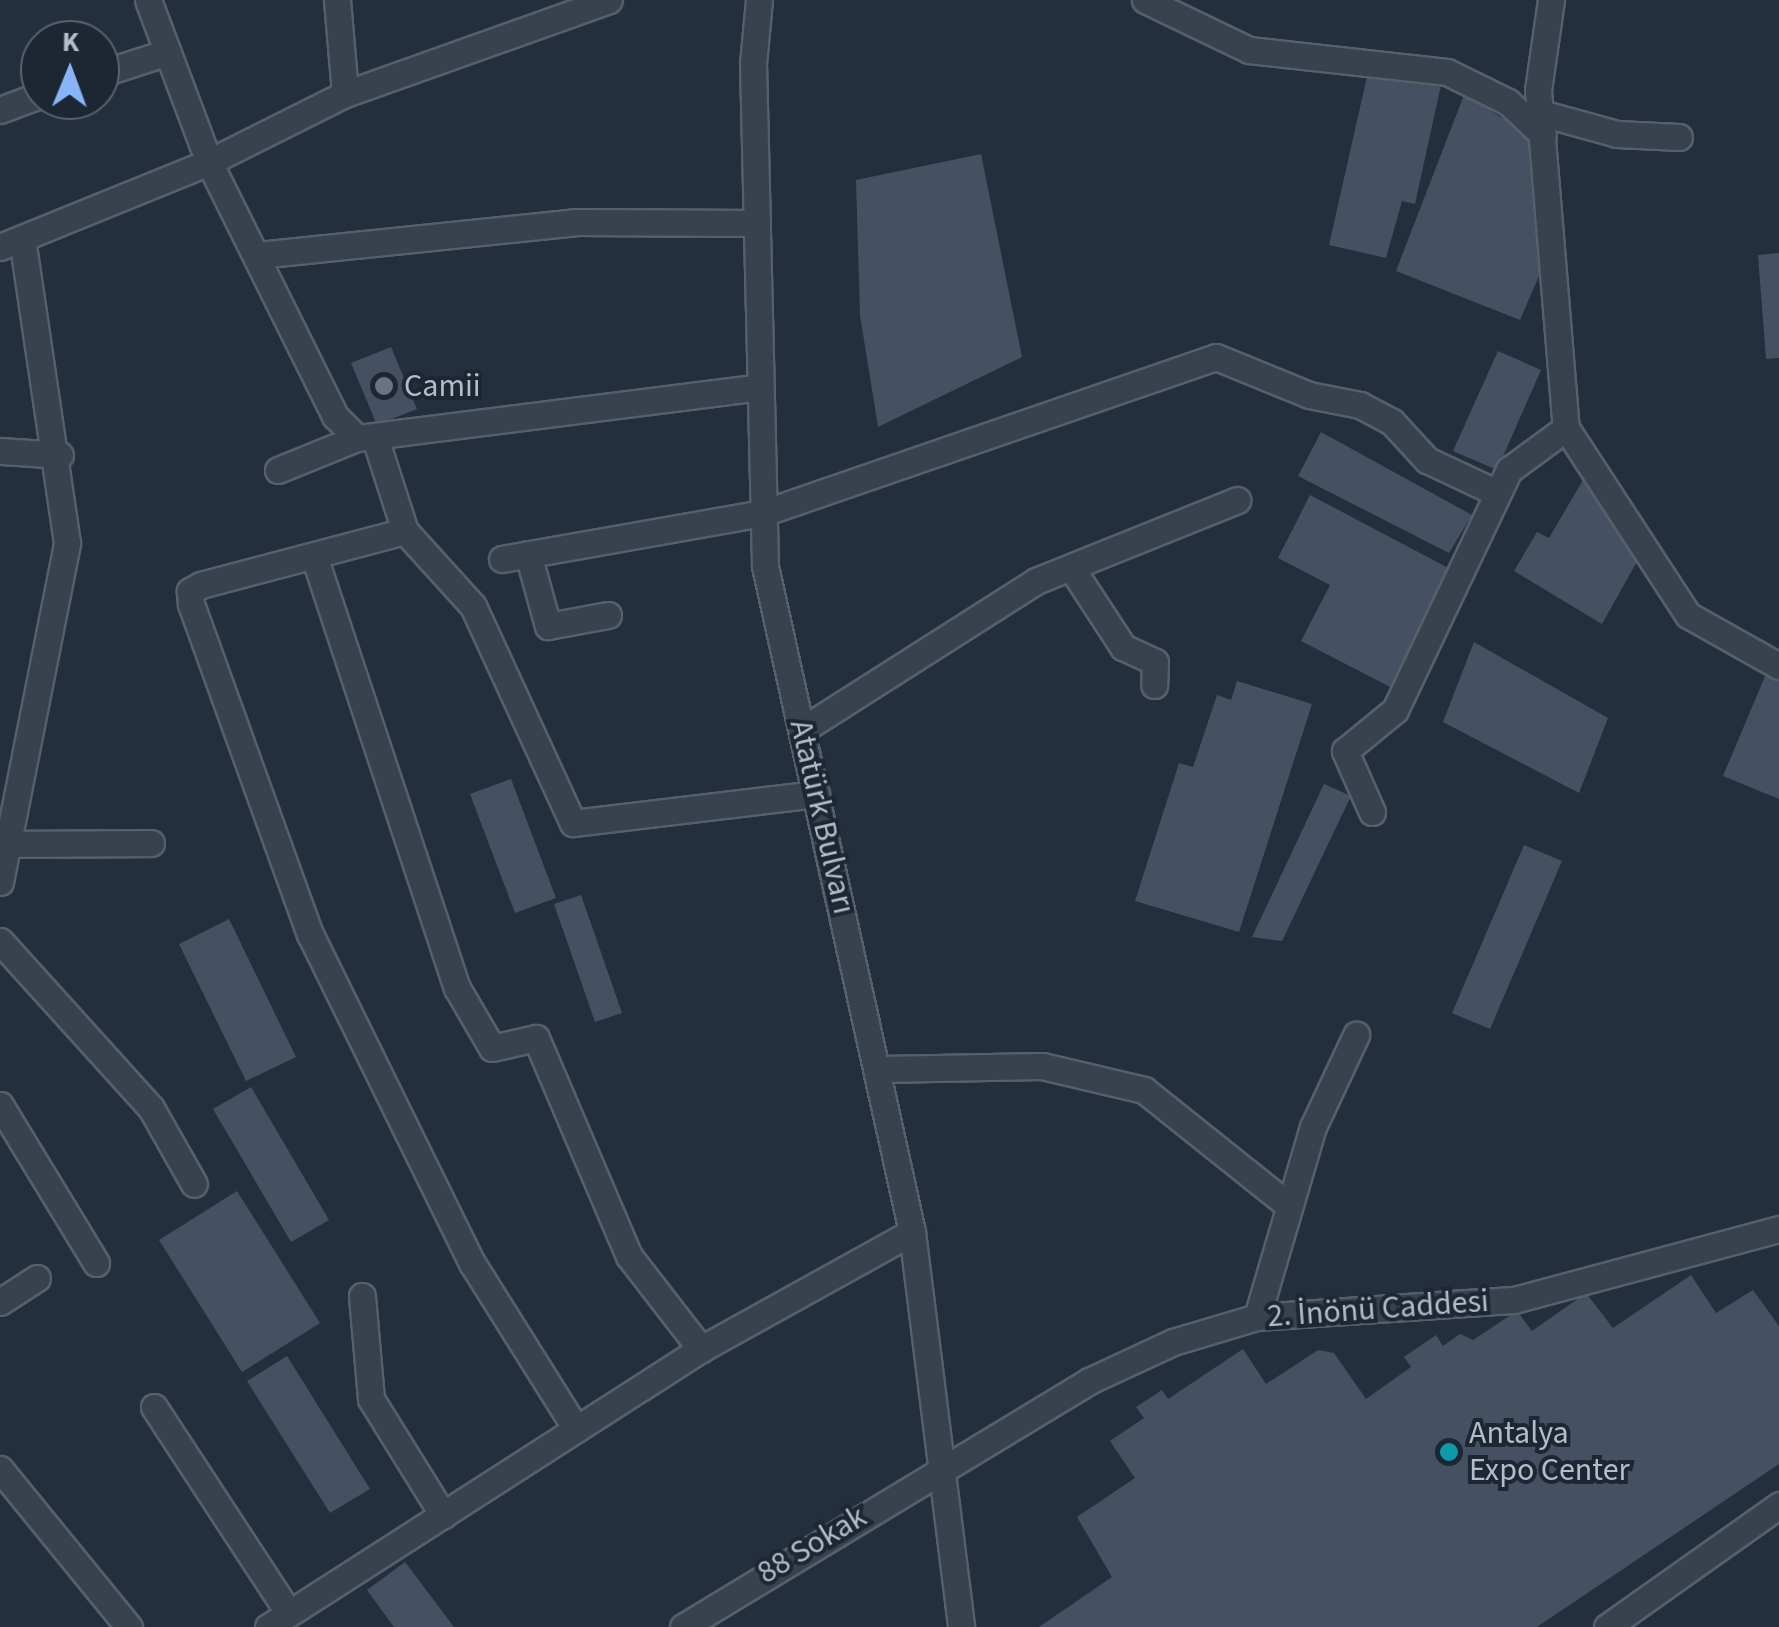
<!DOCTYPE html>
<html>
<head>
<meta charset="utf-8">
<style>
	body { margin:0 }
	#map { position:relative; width:1779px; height:1627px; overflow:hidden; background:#242f3e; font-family:"Source Sans 3",sans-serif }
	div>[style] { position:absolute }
	.building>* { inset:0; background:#455162 }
	.roads { filter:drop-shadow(2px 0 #565f6c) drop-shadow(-2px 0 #565f6c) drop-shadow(0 2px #565f6c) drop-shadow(0 -2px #565f6c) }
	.minor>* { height:25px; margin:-12.5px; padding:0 12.5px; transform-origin:12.5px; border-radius:12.5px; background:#38414e }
	.dots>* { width:28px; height:28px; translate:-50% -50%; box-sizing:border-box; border:5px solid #1d2633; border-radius:50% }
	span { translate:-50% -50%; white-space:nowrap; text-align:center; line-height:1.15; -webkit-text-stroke:8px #1d2633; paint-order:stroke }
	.poi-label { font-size:32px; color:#b4bcc9 }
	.left { translate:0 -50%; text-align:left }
	.street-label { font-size:32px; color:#b4bcc9 }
	.north { position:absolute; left:20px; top:20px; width:100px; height:100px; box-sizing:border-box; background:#1d2633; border:2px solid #59626f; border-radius:50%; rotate:1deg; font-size:28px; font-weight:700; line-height:40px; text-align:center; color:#b4bcc9 }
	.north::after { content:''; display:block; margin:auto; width:35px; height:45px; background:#8ab4f8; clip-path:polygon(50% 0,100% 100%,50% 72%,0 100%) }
</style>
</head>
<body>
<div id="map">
	<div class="building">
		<div style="clip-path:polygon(1368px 72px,1441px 85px,1415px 204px,1402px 201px,1386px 258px,1329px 245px)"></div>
		<div style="clip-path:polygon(1464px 95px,1536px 138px,1545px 262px,1520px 320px,1396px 271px)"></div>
		<div style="clip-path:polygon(981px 154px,1022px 357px,878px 427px,860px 315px,856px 180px)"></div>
		<div style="clip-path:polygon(1779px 253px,1779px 358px,1766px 359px,1758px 255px)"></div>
		<div style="clip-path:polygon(391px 347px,417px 409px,377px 425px,351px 363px)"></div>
		<div style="clip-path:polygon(1498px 351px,1541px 370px,1497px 470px,1453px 451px)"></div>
		<div style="clip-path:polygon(1321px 432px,1472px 515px,1449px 553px,1298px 476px)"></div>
		<div style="clip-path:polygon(1583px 480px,1629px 529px,1639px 558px,1602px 624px,1514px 571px,1537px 532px,1549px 538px)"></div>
		<div style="clip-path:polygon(1310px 495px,1456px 572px,1398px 691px,1301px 641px,1330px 585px,1278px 558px)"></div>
		<div style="clip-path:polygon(1474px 642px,1608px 718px,1579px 793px,1443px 722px)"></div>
		<div style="clip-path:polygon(1766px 674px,1779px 679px,1779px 799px,1723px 776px)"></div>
		<div style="clip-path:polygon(1237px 681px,1312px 704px,1239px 932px,1135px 901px,1179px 763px,1193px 767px,1217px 695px,1231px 700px)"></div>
		<div style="clip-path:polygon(511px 779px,556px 898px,515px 913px,470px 794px)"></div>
		<div style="clip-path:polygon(1324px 784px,1351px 796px,1282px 941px,1252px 937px)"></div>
		<div style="clip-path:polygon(1524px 845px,1562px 861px,1490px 1029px,1452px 1013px)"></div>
		<div style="clip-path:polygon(581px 895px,622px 1013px,595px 1022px,554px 904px)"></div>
		<div style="clip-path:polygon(229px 919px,296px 1057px,246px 1081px,179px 944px)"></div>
		<div style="clip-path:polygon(251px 1087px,329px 1220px,291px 1242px,213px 1109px)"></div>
		<div style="clip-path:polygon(237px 1191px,320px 1323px,242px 1372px,159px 1240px)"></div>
		<div style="clip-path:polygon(1691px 1275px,1716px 1313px,1753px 1290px,1779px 1326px,1779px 1464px,1537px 1627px,1039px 1627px,1112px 1577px,1077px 1517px,1135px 1478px,1110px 1441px,1144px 1418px,1136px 1407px,1162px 1390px,1168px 1399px,1243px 1349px,1266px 1384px,1318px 1350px,1334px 1353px,1366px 1399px,1411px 1367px,1404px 1357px,1436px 1335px,1443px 1346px,1460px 1334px,1473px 1340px,1517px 1311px,1532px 1331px,1586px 1293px,1613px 1328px)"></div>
		<div style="clip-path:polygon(287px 1356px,370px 1489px,330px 1513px,247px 1381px)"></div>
		<div style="clip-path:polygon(405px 1562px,454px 1627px,394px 1627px,367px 1590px)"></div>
	</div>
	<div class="roads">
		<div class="minor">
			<div style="left:148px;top:0;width:173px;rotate:69.4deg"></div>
			<div style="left:209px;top:162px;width:284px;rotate:63.6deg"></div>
			<div style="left:335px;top:416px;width:31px;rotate:45deg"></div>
			<div style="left:357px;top:438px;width:406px;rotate:-7.2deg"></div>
			<div style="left:337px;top:0;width:94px;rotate:85.1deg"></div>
			<div style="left:759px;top:0;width:63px;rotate:95.4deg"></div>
			<div style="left:753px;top:63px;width:503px;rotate:88.63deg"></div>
			<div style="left:765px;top:566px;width:682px;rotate:77.55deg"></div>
			<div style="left:912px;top:1232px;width:398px;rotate:82.9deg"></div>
			<div style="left:1145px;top:0;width:115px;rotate:25.7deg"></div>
			<div style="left:1249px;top:50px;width:199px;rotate:6.3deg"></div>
			<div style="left:1447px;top:72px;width:68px;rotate:26.2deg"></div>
			<div style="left:1508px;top:102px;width:48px;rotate:43.3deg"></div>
			<div style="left:1551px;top:0;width:91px;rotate:98.2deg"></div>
			<div style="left:1538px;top:90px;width:339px;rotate:85.3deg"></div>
			<div style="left:1566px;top:428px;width:223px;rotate:56.9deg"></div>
			<div style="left:1688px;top:615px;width:104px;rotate:29.3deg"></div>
			<div style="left:100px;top:74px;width:71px;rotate:-17.9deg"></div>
			<div style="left:0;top:110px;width:43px;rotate:-20.6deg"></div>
			<div style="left:1541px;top:113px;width:79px;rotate:15.4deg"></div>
			<div style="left:1617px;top:134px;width:62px;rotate:2.8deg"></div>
			<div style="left:0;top:247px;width:226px;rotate:-22.1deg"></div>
			<div style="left:209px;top:162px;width:152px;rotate:-26.6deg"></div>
			<div style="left:345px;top:94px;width:280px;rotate:-19.6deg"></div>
			<div style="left:258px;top:255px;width:319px;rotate:-5.9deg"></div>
			<div style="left:575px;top:222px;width:182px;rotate:0.3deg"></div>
			<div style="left:375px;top:438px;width:98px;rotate:72.1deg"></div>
			<div style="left:405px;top:531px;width:211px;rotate:165.2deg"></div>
			<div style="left:201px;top:585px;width:13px;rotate:151deg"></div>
			<div style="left:190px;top:591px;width:13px;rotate:86deg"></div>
			<div style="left:191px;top:604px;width:351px;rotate:70.2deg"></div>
			<div style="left:310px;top:934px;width:367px;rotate:63.8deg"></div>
			<div style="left:472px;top:1263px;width:196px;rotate:57.9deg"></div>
			<div style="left:0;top:451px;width:60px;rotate:3.8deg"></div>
			<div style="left:278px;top:470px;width:85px;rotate:-22.1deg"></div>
			<div style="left:405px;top:531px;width:101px;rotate:47.8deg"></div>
			<div style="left:473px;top:606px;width:239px;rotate:65.3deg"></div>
			<div style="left:573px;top:823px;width:245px;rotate:-6.8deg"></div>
			<div style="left:528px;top:554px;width:75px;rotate:74.5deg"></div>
			<div style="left:548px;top:626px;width:61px;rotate:-10.4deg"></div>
			<div style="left:315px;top:559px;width:452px;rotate:71.7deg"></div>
			<div style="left:457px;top:988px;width:69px;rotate:59.7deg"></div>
			<div style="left:492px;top:1048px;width:45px;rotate:-12.8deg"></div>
			<div style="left:536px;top:1038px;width:237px;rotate:66.9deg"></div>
			<div style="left:629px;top:1256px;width:118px;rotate:52.3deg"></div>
			<div style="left:502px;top:559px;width:265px;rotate:-10deg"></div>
			<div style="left:763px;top:513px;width:479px;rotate:-19deg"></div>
			<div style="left:1216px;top:357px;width:100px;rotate:22.2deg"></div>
			<div style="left:1309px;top:395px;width:52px;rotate:11.1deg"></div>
			<div style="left:1360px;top:405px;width:36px;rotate:28deg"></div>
			<div style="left:1392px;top:422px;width:52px;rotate:47.4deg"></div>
			<div style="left:1427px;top:460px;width:75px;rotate:25.2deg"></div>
			<div style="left:1074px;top:572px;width:90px;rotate:56.8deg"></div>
			<div style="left:1123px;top:647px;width:35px;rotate:25deg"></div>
			<div style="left:1155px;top:662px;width:23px;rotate:92deg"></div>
			<div style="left:802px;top:730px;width:277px;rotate:-32.5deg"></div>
			<div style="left:1036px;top:581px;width:217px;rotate:-21.9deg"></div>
			<div style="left:1372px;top:812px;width:67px;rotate:-113.9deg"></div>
			<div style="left:1345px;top:751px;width:65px;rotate:-39.4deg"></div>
			<div style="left:1395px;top:710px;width:266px;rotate:-64.6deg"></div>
			<div style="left:1509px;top:470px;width:71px;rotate:-36.4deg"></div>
			<div style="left:12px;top:844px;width:139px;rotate:-0.4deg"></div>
			<div style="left:0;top:882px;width:346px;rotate:-78.8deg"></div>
			<div style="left:67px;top:543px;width:307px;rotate:-98.4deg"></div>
			<div style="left:0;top:941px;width:225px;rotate:47.9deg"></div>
			<div style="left:151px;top:1108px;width:87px;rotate:60.5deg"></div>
			<div style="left:881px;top:1069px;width:161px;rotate:-1.1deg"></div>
			<div style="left:1042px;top:1066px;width:105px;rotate:13.2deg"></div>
			<div style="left:1144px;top:1090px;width:183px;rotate:38.6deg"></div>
			<div style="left:0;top:1105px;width:185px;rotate:58.7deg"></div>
			<div style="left:362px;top:1296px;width:103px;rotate:85deg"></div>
			<div style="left:371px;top:1399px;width:137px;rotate:58.2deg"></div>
			<div style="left:0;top:1302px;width:44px;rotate:-33deg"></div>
			<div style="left:1257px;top:1317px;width:198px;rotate:-73.6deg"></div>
			<div style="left:1313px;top:1127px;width:102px;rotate:-64.9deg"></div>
			<div style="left:154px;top:1407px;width:246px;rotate:56.8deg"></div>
			<div style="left:0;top:1469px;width:204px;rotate:50.8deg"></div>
			<div style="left:268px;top:1627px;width:515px;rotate:-32.7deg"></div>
			<div style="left:701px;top:1349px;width:241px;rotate:-29deg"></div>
			<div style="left:683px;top:1627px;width:475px;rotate:-31.2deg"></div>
			<div style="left:1089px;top:1381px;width:93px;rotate:-24.9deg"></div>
			<div style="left:1173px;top:1342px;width:88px;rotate:-16.6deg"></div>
			<div style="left:1257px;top:1317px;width:258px;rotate:-3.8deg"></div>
			<div style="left:1514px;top:1300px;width:274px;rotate:-15deg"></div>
			<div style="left:1607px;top:1627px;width:211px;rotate:-35.3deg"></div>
		</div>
	</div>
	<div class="dots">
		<div style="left:384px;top:386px;background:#6b7280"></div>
		<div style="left:1449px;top:1452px;background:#0f9aa8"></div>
	</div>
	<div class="poi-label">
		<span class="left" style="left:404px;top:386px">Camii</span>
		<span class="left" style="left:1469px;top:1452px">Antalya<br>Expo Center</span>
	</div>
	<div class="street-label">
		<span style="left:822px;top:817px;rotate:77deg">Atatürk Bulvarı</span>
		<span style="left:1378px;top:1309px;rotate:-4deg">2. İnönü Caddesi</span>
		<span style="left:812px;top:1545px;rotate:-31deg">88 Sokak</span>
	</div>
	<div class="north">K</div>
</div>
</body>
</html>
